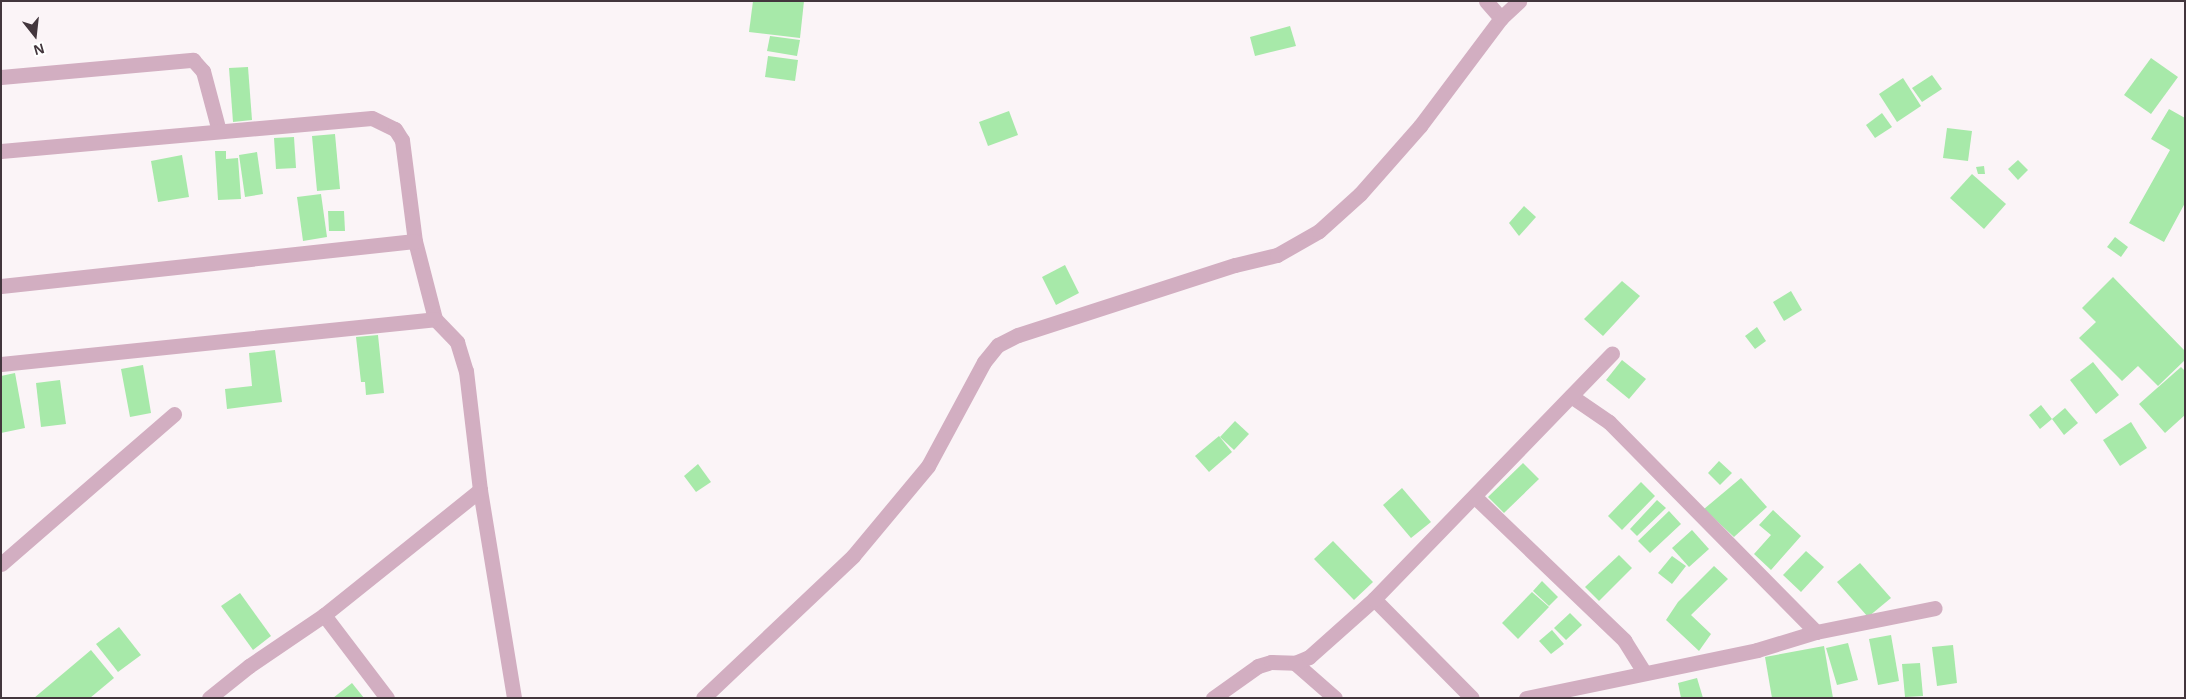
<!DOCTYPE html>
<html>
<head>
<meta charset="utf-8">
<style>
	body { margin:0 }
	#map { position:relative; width:2186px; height:699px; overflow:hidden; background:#fbf4f7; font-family:Arial,sans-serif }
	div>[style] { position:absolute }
	.building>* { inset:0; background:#a7e9a9 }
	.minor>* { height:15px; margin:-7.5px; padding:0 7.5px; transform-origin:7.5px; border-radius:7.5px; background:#d2aec1 }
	span { translate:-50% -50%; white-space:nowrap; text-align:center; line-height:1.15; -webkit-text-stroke:4px #fff; paint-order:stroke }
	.frame { position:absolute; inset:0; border:2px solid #43363d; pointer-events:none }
	.north { position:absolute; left:10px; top:10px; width:50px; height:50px; -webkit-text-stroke:4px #fff; paint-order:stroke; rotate:164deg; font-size:14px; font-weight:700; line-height:20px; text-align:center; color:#43363d }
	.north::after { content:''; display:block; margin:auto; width:18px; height:22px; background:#43363d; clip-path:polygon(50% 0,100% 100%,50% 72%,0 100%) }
</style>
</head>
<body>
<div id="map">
	<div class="building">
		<div style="clip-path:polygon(753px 1px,804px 1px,800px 38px,749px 32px)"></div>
		<div style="clip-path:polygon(1290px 26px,1296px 46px,1255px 56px,1250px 37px)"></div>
		<div style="clip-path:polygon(770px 36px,800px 40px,797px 56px,767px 51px)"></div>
		<div style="clip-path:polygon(768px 56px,798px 60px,795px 81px,765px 77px)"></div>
		<div style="clip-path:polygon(2151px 58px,2178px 77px,2151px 114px,2124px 95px)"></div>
		<div style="clip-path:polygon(248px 67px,252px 120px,233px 122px,229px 68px)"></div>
		<div style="clip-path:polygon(1932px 75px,1942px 89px,1922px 102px,1912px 88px)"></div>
		<div style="clip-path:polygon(1903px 78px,1921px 106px,1897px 122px,1879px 94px)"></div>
		<div style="clip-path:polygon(2169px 109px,2185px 118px,2185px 203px,2164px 242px,2129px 223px,2170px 150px,2151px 139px)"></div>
		<div style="clip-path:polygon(1009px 111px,1018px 135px,988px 146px,979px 122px)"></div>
		<div style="clip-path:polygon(1882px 113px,1892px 127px,1875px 138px,1866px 125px)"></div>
		<div style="clip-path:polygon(1947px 128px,1972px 131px,1968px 161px,1943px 158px)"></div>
		<div style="clip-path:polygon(335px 134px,340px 189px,317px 191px,312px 136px)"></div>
		<div style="clip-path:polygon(294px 137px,296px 168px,276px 169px,274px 138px)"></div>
		<div style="clip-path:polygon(215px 151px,226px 151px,226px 159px,238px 158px,241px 199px,218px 200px)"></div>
		<div style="clip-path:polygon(257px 152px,263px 194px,245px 197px,239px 155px)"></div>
		<div style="clip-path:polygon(182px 155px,189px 197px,158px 202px,151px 161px)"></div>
		<div style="clip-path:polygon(2018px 160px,2028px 170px,2018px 180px,2008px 169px)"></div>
		<div style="clip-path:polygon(1984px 166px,1985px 174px,1978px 174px,1976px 167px)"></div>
		<div style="clip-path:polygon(1972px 174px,2006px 204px,1984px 229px,1950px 198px)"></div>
		<div style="clip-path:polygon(321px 194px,327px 237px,303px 241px,297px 197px)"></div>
		<div style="clip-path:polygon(1524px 206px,1536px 217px,1519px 236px,1509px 223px)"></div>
		<div style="clip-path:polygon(328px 211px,344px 211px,345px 231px,329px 231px)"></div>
		<div style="clip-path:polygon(2115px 237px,2128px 247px,2121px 257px,2107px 247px)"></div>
		<div style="clip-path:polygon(1065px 265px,1079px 293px,1056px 305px,1042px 277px)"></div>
		<div style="clip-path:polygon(2113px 277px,2185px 351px,2185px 360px,2158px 386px,2138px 366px,2122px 381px,2079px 338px,2096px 322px,2082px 308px)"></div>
		<div style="clip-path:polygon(1622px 281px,1640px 296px,1603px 336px,1584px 319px)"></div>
		<div style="clip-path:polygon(1791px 291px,1802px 310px,1784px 321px,1773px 302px)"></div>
		<div style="clip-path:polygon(1757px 327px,1766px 341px,1755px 349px,1745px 336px)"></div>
		<div style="clip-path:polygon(378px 335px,384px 393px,366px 395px,365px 382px,361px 382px,356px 337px)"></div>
		<div style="clip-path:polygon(275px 350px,282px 402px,227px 409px,225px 389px,252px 386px,249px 353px)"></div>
		<div style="clip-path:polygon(1622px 360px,1646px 379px,1629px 399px,1606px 380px)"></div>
		<div style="clip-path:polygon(2093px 362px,2119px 395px,2096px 414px,2070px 380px)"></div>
		<div style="clip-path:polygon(143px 365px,151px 413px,130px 417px,121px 369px)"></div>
		<div style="clip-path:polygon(2181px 367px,2185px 371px,2185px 415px,2165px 433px,2139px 404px)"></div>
		<div style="clip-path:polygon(15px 373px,25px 428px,1px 433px,1px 376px)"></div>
		<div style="clip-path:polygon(60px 380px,66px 424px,41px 427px,36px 383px)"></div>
		<div style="clip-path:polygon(2041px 405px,2052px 419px,2040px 429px,2029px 415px)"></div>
		<div style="clip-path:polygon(2065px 408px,2078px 423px,2064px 435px,2052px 419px)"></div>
		<div style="clip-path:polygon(1235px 421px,1249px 434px,1234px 450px,1220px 437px)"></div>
		<div style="clip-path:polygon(2131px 422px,2147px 448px,2120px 466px,2103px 440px)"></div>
		<div style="clip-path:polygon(1219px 436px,1232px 452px,1209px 472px,1195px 456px)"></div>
		<div style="clip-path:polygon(1719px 461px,1732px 473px,1720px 485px,1708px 473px)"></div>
		<div style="clip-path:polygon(1523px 463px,1539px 479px,1504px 513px,1488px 497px)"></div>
		<div style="clip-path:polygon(698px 464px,711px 482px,696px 492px,684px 476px)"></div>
		<div style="clip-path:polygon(1741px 478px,1767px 507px,1734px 537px,1704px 509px)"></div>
		<div style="clip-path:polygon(1641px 482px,1655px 496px,1622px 530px,1608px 516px)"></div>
		<div style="clip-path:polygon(1402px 488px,1431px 522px,1411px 538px,1383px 505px)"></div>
		<div style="clip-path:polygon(1657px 500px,1666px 508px,1637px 536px,1630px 529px)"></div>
		<div style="clip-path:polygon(1773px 510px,1801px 536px,1771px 570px,1754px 554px,1771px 535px,1759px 525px)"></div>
		<div style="clip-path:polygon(1669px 511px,1681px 524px,1650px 553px,1638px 541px)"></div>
		<div style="clip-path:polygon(1692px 530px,1709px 549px,1689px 567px,1672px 548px)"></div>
		<div style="clip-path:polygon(1333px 541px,1373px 582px,1354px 600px,1314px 559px)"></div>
		<div style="clip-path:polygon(1806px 551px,1824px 567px,1801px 592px,1783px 575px)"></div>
		<div style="clip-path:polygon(1619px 555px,1632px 568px,1599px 601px,1585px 587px)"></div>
		<div style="clip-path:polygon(1672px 556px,1686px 566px,1672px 584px,1658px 573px)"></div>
		<div style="clip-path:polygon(1860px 563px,1891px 598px,1868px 617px,1837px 582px)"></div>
		<div style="clip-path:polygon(1714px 566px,1728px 579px,1691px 615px,1711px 634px,1699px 651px,1666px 620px,1678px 602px)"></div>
		<div style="clip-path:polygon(1542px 581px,1558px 597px,1549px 606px,1533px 591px)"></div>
		<div style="clip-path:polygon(1532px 592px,1549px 607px,1518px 639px,1502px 623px)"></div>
		<div style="clip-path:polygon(240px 593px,271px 636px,253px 650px,221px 606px)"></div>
		<div style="clip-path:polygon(1570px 613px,1582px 625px,1566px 640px,1554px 628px)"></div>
		<div style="clip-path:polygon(119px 627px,141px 655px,118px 672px,96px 644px)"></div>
		<div style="clip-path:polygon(1552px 630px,1564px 644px,1551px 654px,1539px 641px)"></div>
		<div style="clip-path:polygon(1891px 635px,1899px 681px,1878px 685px,1869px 639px)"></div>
		<div style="clip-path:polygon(1848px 643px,1858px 680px,1837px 685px,1826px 648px)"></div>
		<div style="clip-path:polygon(1953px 645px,1957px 683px,1937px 686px,1932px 647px)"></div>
		<div style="clip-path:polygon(1824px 646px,1833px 698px,1772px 698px,1765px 657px)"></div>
		<div style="clip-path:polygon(91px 650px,114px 678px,90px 698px,34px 698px)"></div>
		<div style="clip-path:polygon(1920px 663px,1923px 696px,1905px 697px,1902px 664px)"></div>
		<div style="clip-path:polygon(1697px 678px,1703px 698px,1681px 698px,1678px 683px)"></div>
		<div style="clip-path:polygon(352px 683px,364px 698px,333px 698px)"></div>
	</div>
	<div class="minor">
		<div style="left:1486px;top:1px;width:23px;rotate:49deg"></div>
		<div style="left:1px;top:77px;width:193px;rotate:-5.1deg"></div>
		<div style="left:193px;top:60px;width:15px;rotate:48deg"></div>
		<div style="left:203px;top:71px;width:62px;rotate:75.1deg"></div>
		<div style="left:1px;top:151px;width:372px;rotate:-5.1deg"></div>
		<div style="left:372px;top:118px;width:25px;rotate:26deg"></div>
		<div style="left:395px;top:129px;width:13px;rotate:58deg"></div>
		<div style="left:402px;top:140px;width:102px;rotate:82.7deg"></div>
		<div style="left:415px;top:241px;width:81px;rotate:75.6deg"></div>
		<div style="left:435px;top:319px;width:32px;rotate:46deg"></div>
		<div style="left:457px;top:342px;width:30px;rotate:73deg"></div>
		<div style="left:466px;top:371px;width:120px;rotate:83.3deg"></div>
		<div style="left:480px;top:490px;width:211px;rotate:80.7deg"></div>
		<div style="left:1px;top:286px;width:416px;rotate:-6.2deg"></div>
		<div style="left:1px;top:364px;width:436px;rotate:-5.9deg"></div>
		<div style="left:1571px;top:396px;width:46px;rotate:34.4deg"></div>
		<div style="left:1609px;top:422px;width:295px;rotate:45.4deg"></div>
		<div style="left:1816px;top:632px;width:121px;rotate:-11.4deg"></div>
		<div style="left:1475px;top:497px;width:207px;rotate:43.8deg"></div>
		<div style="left:1624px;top:640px;width:38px;rotate:58deg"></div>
		<div style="left:1px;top:564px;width:229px;rotate:-40.9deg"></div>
		<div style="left:1374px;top:599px;width:139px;rotate:45.3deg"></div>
		<div style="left:324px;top:615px;width:104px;rotate:52.8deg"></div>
		<div style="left:1295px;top:663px;width:53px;rotate:41.2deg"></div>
		<div style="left:209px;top:698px;width:51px;rotate:-38.7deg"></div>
		<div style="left:249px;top:666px;width:91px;rotate:-34.2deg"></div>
		<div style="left:324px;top:615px;width:200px;rotate:-38.7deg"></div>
		<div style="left:703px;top:698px;width:207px;rotate:-43.4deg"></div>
		<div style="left:853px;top:556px;width:117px;rotate:-50.2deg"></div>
		<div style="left:928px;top:466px;width:118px;rotate:-61.7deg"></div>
		<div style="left:984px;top:362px;width:22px;rotate:-51deg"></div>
		<div style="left:998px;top:345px;width:22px;rotate:-27deg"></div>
		<div style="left:1018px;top:335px;width:228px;rotate:-17.9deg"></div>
		<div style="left:1235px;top:265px;width:43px;rotate:-13.4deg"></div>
		<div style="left:1277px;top:255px;width:48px;rotate:-29.7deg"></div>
		<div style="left:1319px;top:231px;width:55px;rotate:-42.1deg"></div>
		<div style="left:1360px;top:194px;width:91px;rotate:-48.6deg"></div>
		<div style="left:1420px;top:126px;width:135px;rotate:-53.1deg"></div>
		<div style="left:1501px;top:18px;width:25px;rotate:-43deg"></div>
		<div style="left:1213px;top:698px;width:55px;rotate:-35.4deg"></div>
		<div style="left:1258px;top:666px;width:14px;rotate:-17deg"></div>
		<div style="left:1271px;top:662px;width:24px;rotate:2deg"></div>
		<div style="left:1295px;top:663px;width:15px;rotate:-23deg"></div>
		<div style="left:1309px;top:657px;width:87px;rotate:-41.7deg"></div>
		<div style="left:1374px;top:599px;width:342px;rotate:-45.9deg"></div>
		<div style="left:1526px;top:698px;width:236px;rotate:-11.7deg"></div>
		<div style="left:1757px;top:650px;width:62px;rotate:-17deg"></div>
	</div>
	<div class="frame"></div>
	<div class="north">N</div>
</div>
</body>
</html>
